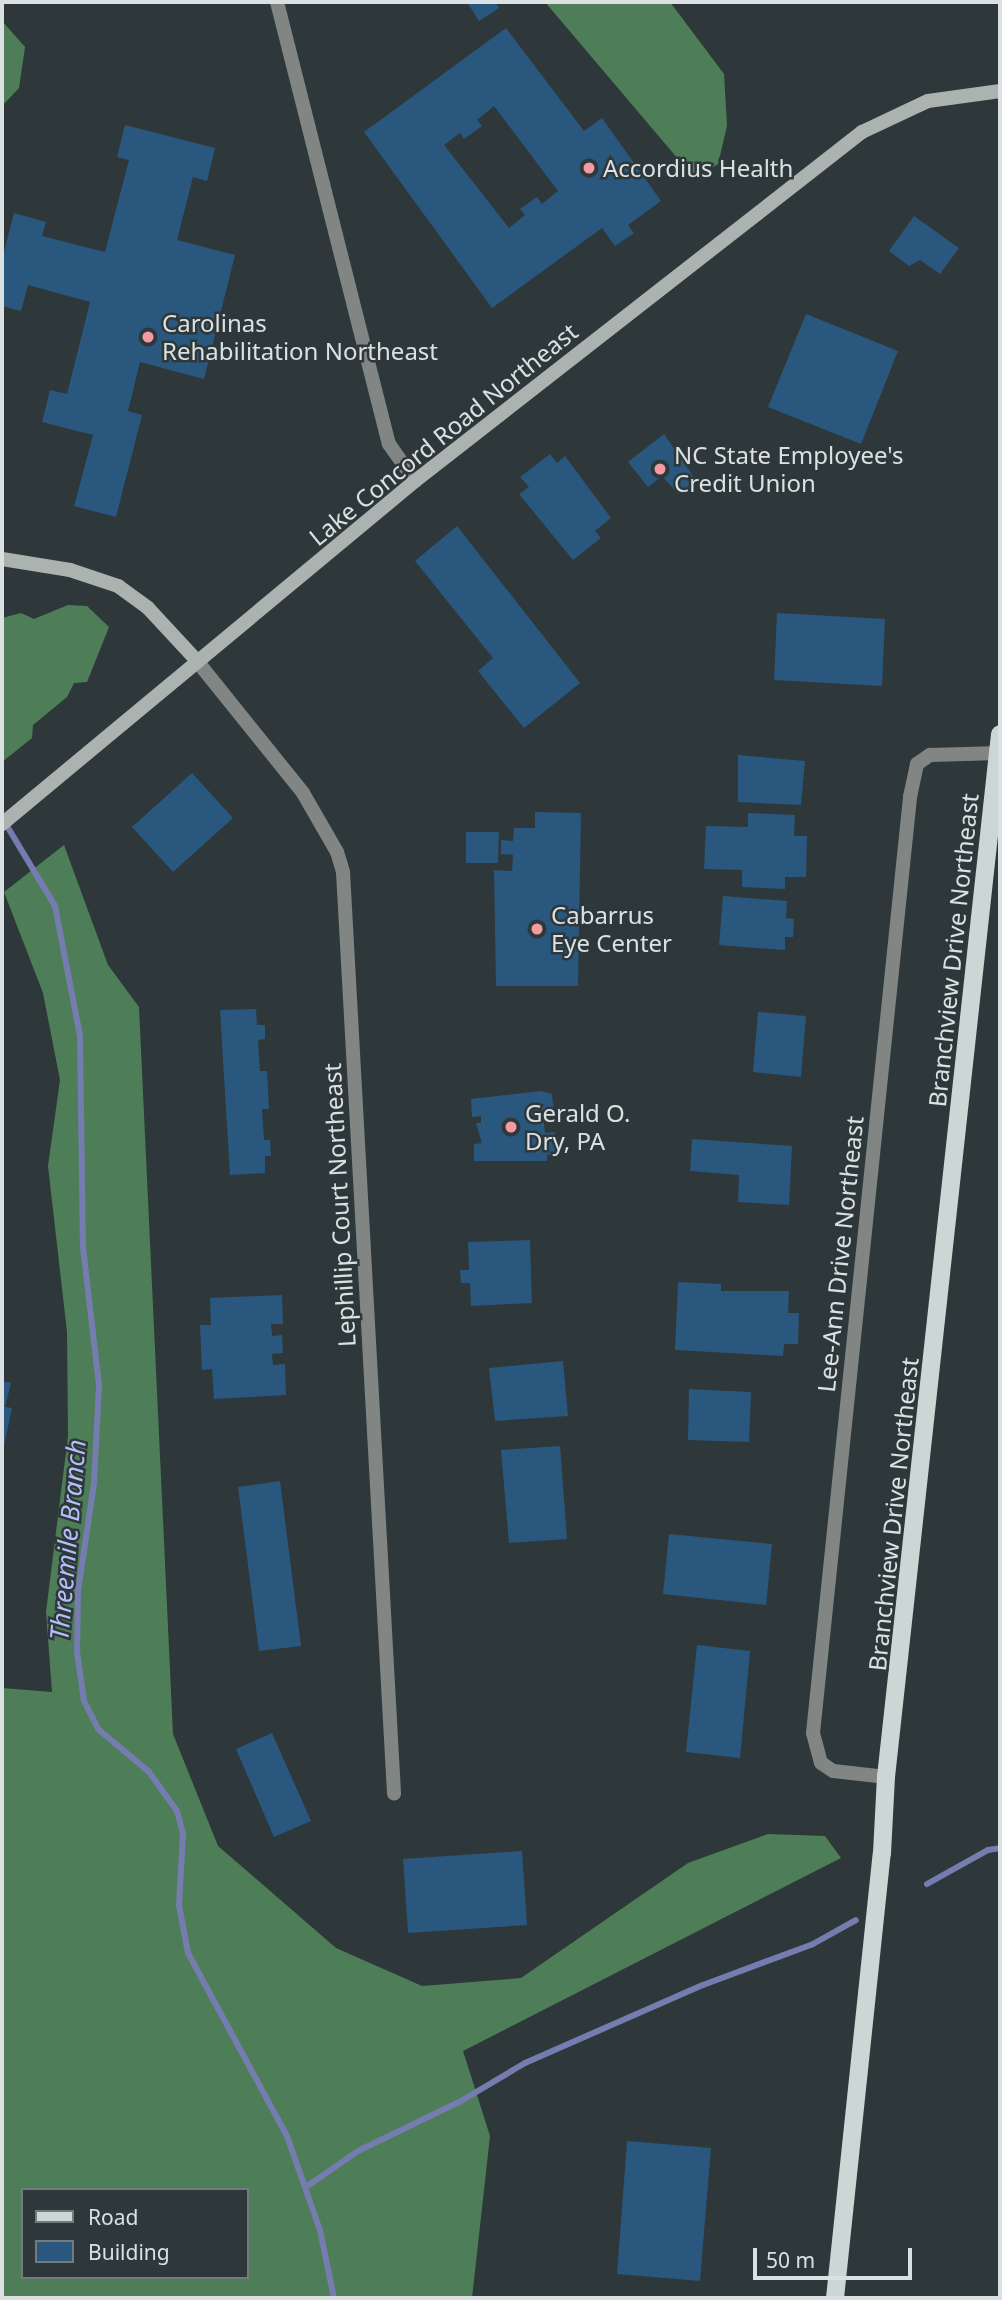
<!DOCTYPE html>
<html>
<head>
<meta charset="utf-8">
<style>
	body { margin:0 }
	#map { position:relative; width:1002px; height:2300px; overflow:hidden; background:#2e383a; font-family:"Noto Sans",sans-serif }
	div>[style] { position:absolute }
	.forest>* { inset:0; background:#4e7e57 }
	.stream>* { height:6px; margin:-3px; padding:0 3px; transform-origin:3px; border-radius:3px; background:#757cb0 }
	.building>* { inset:0; background:#2a577d }
	.street>* { height:14px; margin:-7px; padding:0 7px; transform-origin:7px; border-radius:7px; background:#818685 }
	.secondary>* { height:14px; margin:-7px; padding:0 7px; transform-origin:7px; border-radius:7px; background:#abb3b1 }
	.primary>* { height:18px; margin:-9px; padding:0 9px; transform-origin:9px; border-radius:9px; background:#ccd6d4 }
	.dots>* { width:19px; height:19px; translate:-50% -50%; box-sizing:border-box; border:4px solid #2e383a; border-radius:50% }
	span { translate:-50% -50%; white-space:nowrap; text-align:center; line-height:1.15; -webkit-text-stroke:5px #2e383a; paint-order:stroke }
	.poi-label { font-size:24px; color:#dbe1e2 }
	.left { translate:0 -50%; text-align:left }
	.street-label { font-size:24px; color:#dbe1e2 }
	.water-label { font-size:26px; color:#b5befc; font-style:italic }
	.frame { position:absolute; inset:0; border:4px solid #dbe1e2; pointer-events:none }
	.legend { position:absolute; left:21px; top:2188px; width:228px; height:91px; box-sizing:border-box; background:#2e383a; border:2px solid #737c7d; margin:0; padding:9px 12px; list-style:none; font-size:21px; color:#dbe1e2 }
	.legend li { display:flex; align-items:center; gap:14px; height:35px }
	.legend b { width:35px; border:2px solid #737c7d }
	.scale { position:absolute; left:753px; top:2248px; width:159px; height:32px; box-sizing:border-box; border:4px solid #dbe1e2; border-top:0; padding-left:9px; font-size:21px; line-height:24px; white-space:nowrap; color:#dbe1e2; -webkit-text-stroke:5px #2e383a; paint-order:stroke }
</style>
</head>
<body>
<div id="map">
	<div class="forest">
		<div style="clip-path:polygon(545px 2px,670px 2px,724px 74px,727px 126px,718px 164px,695px 179px)"></div>
		<div style="clip-path:polygon(2px 21px,25px 47px,19px 88px,2px 106px)"></div>
		<div style="clip-path:polygon(68px 605px,87px 606px,109px 627px,87px 682px,74px 683px,67px 697px,33px 725px,32px 738px,2px 762px,2px 618px,21px 613px,34px 619px)"></div>
		<div style="clip-path:polygon(evenodd,64px 845px,108px 965px,139px 1007px,173px 1734px,218px 1846px,336px 1948px,422px 1986px,521px 1978px,688px 1863px,768px 1834px,825px 1836px,841px 1858px,463px 2051px,490px 2136px,472px 2298px,2px 2298px,2px 1688px,52px 1692px,46px 1612px,68px 1436px,67px 1332px,48px 1166px,60px 1080px,43px 993px,4px 892px,64px 845px,23px 2190px,247px 2190px,247px 2277px,23px 2277px,23px 2190px)"></div>
	</div>
	<div class="stream">
		<div style="left:4px;top:821px;width:99px;rotate:59deg"></div>
		<div style="left:55px;top:906px;width:132px;rotate:79.1deg"></div>
		<div style="left:80px;top:1036px;width:211px;rotate:89.2deg"></div>
		<div style="left:83px;top:1247px;width:140px;rotate:83.4deg"></div>
		<div style="left:99px;top:1386px;width:97px;rotate:93deg"></div>
		<div style="left:94px;top:1483px;width:109px;rotate:98.4deg"></div>
		<div style="left:78px;top:1591px;width:61px;rotate:90.9deg"></div>
		<div style="left:77px;top:1652px;width:49px;rotate:81.9deg"></div>
		<div style="left:84px;top:1701px;width:31px;rotate:63deg"></div>
		<div style="left:98px;top:1729px;width:67px;rotate:40.1deg"></div>
		<div style="left:149px;top:1772px;width:48px;rotate:54.3deg"></div>
		<div style="left:177px;top:1811px;width:24px;rotate:75deg"></div>
		<div style="left:183px;top:1834px;width:71px;rotate:93.2deg"></div>
		<div style="left:179px;top:1905px;width:49px;rotate:79.4deg"></div>
		<div style="left:188px;top:1953px;width:208px;rotate:61.6deg"></div>
		<div style="left:287px;top:2136px;width:100px;rotate:70.7deg"></div>
		<div style="left:320px;top:2230px;width:69px;rotate:78.4deg"></div>
		<div style="left:927px;top:1884px;width:70px;rotate:-29.1deg"></div>
		<div style="left:988px;top:1850px;width:12px;rotate:-9deg"></div>
		<div style="left:306px;top:2187px;width:63px;rotate:-34.7deg"></div>
		<div style="left:358px;top:2151px;width:114px;rotate:-25.9deg"></div>
		<div style="left:461px;top:2101px;width:74px;rotate:-30.7deg"></div>
		<div style="left:525px;top:2063px;width:194px;rotate:-23.7deg"></div>
		<div style="left:703px;top:1985px;width:117px;rotate:-20.4deg"></div>
		<div style="left:813px;top:1944px;width:49px;rotate:-29.2deg"></div>
	</div>
	<div class="building">
		<div style="clip-path:polygon(467px 2px,495px 2px,499px 8px,479px 21px)"></div>
		<div style="clip-path:polygon(evenodd,506px 28px,584px 131px,602px 118px,661px 201px,628px 225px,634px 233px,615px 246px,602px 228px,492px 308px,364px 132px,506px 28px,494px 106px,558px 191px,542px 204px,537px 197px,520px 209px,525px 215px,509px 228px,444px 145px,460px 133px,464px 139px,482px 126px,477px 120px,494px 106px)"></div>
		<div style="clip-path:polygon(125px 125px,215px 148px,207px 181px,193px 177px,177px 240px,235px 255px,204px 379px,140px 362px,128px 411px,142px 415px,116px 517px,74px 506px,93px 435px,42px 422px,50px 390px,67px 394px,90px 302px,28px 285px,21px 311px,2px 306px,2px 260px,14px 213px,46px 222px,42px 236px,105px 252px,129px 160px,117px 157px)"></div>
		<div style="clip-path:polygon(914px 216px,959px 248px,940px 274px,920px 260px,909px 266px,889px 251px)"></div>
		<div style="clip-path:polygon(806px 314px,898px 351px,861px 444px,768px 407px)"></div>
		<div style="clip-path:polygon(664px 434px,696px 480px,678px 494px,662px 476px,648px 487px,628px 462px)"></div>
		<div style="clip-path:polygon(550px 454px,557px 463px,565px 456px,611px 518px,595px 531px,601px 538px,573px 560px,519px 494px,529px 487px,520px 477px)"></div>
		<div style="clip-path:polygon(457px 526px,580px 683px,524px 728px,478px 671px,493px 658px,415px 561px)"></div>
		<div style="clip-path:polygon(777px 613px,885px 619px,882px 686px,774px 680px)"></div>
		<div style="clip-path:polygon(738px 755px,805px 761px,801px 805px,738px 802px)"></div>
		<div style="clip-path:polygon(192px 773px,233px 818px,173px 872px,132px 827px)"></div>
		<div style="clip-path:polygon(535px 812px,581px 813px,578px 986px,496px 986px,494px 870px,512px 871px,513px 855px,501px 854px,501px 840px,513px 841px,514px 828px,535px 828px)"></div>
		<div style="clip-path:polygon(748px 813px,795px 815px,794px 836px,807px 836px,806px 877px,785px 877px,785px 889px,742px 887px,742px 870px,704px 869px,706px 826px,748px 827px)"></div>
		<div style="clip-path:polygon(466px 832px,499px 832px,498px 863px,466px 863px)"></div>
		<div style="clip-path:polygon(723px 896px,787px 901px,786px 918px,794px 919px,793px 937px,785px 937px,785px 950px,719px 945px)"></div>
		<div style="clip-path:polygon(256px 1009px,257px 1025px,265px 1025px,265px 1039px,258px 1040px,260px 1071px,267px 1071px,269px 1109px,262px 1109px,264px 1140px,270px 1140px,271px 1156px,265px 1156px,265px 1173px,230px 1175px,220px 1010px)"></div>
		<div style="clip-path:polygon(758px 1012px,806px 1016px,801px 1077px,753px 1072px)"></div>
		<div style="clip-path:polygon(541px 1091px,552px 1094px,554px 1114px,543px 1114px,545px 1133px,555px 1132px,556px 1154px,547px 1155px,547px 1161px,474px 1161px,474px 1144px,482px 1143px,476px 1123px,481px 1123px,481px 1116px,472px 1117px,471px 1099px)"></div>
		<div style="clip-path:polygon(692px 1139px,792px 1146px,789px 1205px,738px 1202px,739px 1175px,690px 1171px)"></div>
		<div style="clip-path:polygon(530px 1240px,532px 1303px,471px 1306px,470px 1283px,461px 1283px,460px 1270px,469px 1270px,468px 1242px)"></div>
		<div style="clip-path:polygon(678px 1282px,721px 1284px,721px 1291px,789px 1291px,788px 1313px,799px 1313px,798px 1344px,784px 1344px,783px 1356px,675px 1350px)"></div>
		<div style="clip-path:polygon(282px 1295px,283px 1324px,271px 1324px,272px 1336px,282px 1335px,283px 1353px,272px 1354px,273px 1365px,285px 1364px,286px 1395px,214px 1399px,212px 1369px,202px 1370px,200px 1325px,211px 1325px,210px 1298px)"></div>
		<div style="clip-path:polygon(563px 1361px,568px 1416px,495px 1421px,489px 1368px)"></div>
		<div style="clip-path:polygon(2px 1381px,11px 1383px,5px 1407px,12px 1408px,3px 1451px)"></div>
		<div style="clip-path:polygon(689px 1389px,751px 1392px,749px 1442px,688px 1440px)"></div>
		<div style="clip-path:polygon(560px 1446px,567px 1539px,509px 1543px,501px 1450px)"></div>
		<div style="clip-path:polygon(280px 1481px,301px 1646px,259px 1651px,238px 1487px)"></div>
		<div style="clip-path:polygon(669px 1534px,772px 1544px,766px 1605px,663px 1594px)"></div>
		<div style="clip-path:polygon(697px 1645px,750px 1651px,740px 1758px,686px 1752px)"></div>
		<div style="clip-path:polygon(272px 1733px,311px 1821px,274px 1837px,236px 1749px)"></div>
		<div style="clip-path:polygon(522px 1851px,527px 1925px,408px 1933px,403px 1859px)"></div>
		<div style="clip-path:polygon(627px 2141px,711px 2148px,700px 2281px,617px 2274px)"></div>
	</div>
	<div class="street">
		<div style="left:277px;top:2px;width:456px;rotate:75.8deg"></div>
		<div style="left:389px;top:444px;width:45px;rotate:54.9deg"></div>
		<div style="left:197px;top:661px;width:169px;rotate:51.2deg"></div>
		<div style="left:303px;top:793px;width:68px;rotate:60deg"></div>
		<div style="left:337px;top:852px;width:21px;rotate:73deg"></div>
		<div style="left:343px;top:872px;width:923px;rotate:86.83deg"></div>
		<div style="left:886px;top:1777px;width:53px;rotate:-173.5deg"></div>
		<div style="left:833px;top:1771px;width:14px;rotate:-146deg"></div>
		<div style="left:821px;top:1763px;width:31px;rotate:-105deg"></div>
		<div style="left:813px;top:1733px;width:941px;rotate:-84.08deg"></div>
		<div style="left:910px;top:797px;width:34px;rotate:-78deg"></div>
		<div style="left:917px;top:764px;width:16px;rotate:-35deg"></div>
		<div style="left:930px;top:755px;width:70px;rotate:-1.6deg"></div>
	</div>
	<div class="secondary">
		<div style="left:2px;top:559px;width:69px;rotate:9.2deg"></div>
		<div style="left:70px;top:570px;width:51px;rotate:18.4deg"></div>
		<div style="left:118px;top:586px;width:37px;rotate:36deg"></div>
		<div style="left:148px;top:608px;width:72px;rotate:47.2deg"></div>
		<div style="left:2px;top:824px;width:537px;rotate:-39.71deg"></div>
		<div style="left:415px;top:481px;width:567px;rotate:-37.98deg"></div>
		<div style="left:862px;top:132px;width:73px;rotate:-25.2deg"></div>
		<div style="left:928px;top:101px;width:73px;rotate:-7.9deg"></div>
	</div>
	<div class="primary">
		<div style="left:835px;top:2298px;width:447px;rotate:-84deg"></div>
		<div style="left:882px;top:1853px;width:76px;rotate:-87deg"></div>
		<div style="left:886px;top:1777px;width:1049px;rotate:-83.76deg"></div>
	</div>
	<div class="dots">
		<div style="left:589px;top:168px;background:#f49aa2"></div>
		<div style="left:148px;top:337px;background:#f49aa2"></div>
		<div style="left:660px;top:469px;background:#f49aa2"></div>
		<div style="left:537px;top:929px;background:#f49aa2"></div>
		<div style="left:511px;top:1127px;background:#f49aa2"></div>
	</div>
	<div class="poi-label">
		<span class="left" style="left:603px;top:168px">Accordius Health</span>
		<span class="left" style="left:162px;top:337px">Carolinas<br>Rehabilitation Northeast</span>
		<span class="left" style="left:674px;top:469px">NC State Employee's<br>Credit Union</span>
		<span class="left" style="left:551px;top:929px">Cabarrus<br>Eye Center</span>
		<span class="left" style="left:525px;top:1127px">Gerald O.<br>Dry, PA</span>
	</div>
	<div class="street-label">
		<span style="left:443px;top:434px;rotate:-39deg">Lake Concord Road Northeast</span>
		<span style="left:953px;top:950px;rotate:-84deg">Branchview Drive Northeast</span>
		<span style="left:339px;top:1205px;rotate:-93deg">Lephillip Court Northeast</span>
		<span style="left:840px;top:1254px;rotate:-84deg">Lee-Ann Drive Northeast</span>
		<span style="left:893px;top:1514px;rotate:-84deg">Branchview Drive Northeast</span>
	</div>
	<div class="water-label">
		<span style="left:68px;top:1540px;rotate:-85deg">Threemile Branch</span>
	</div>
	<div class="frame"></div>
	<ul class="legend">
	<li><b style="height:9px;background:#ccd6d4"></b>Road</li>
	<li><b style="height:19px;background:#2a577d"></b>Building</li>
	</ul>
	<div class="scale">50 m</div>
</div>
</body>
</html>
